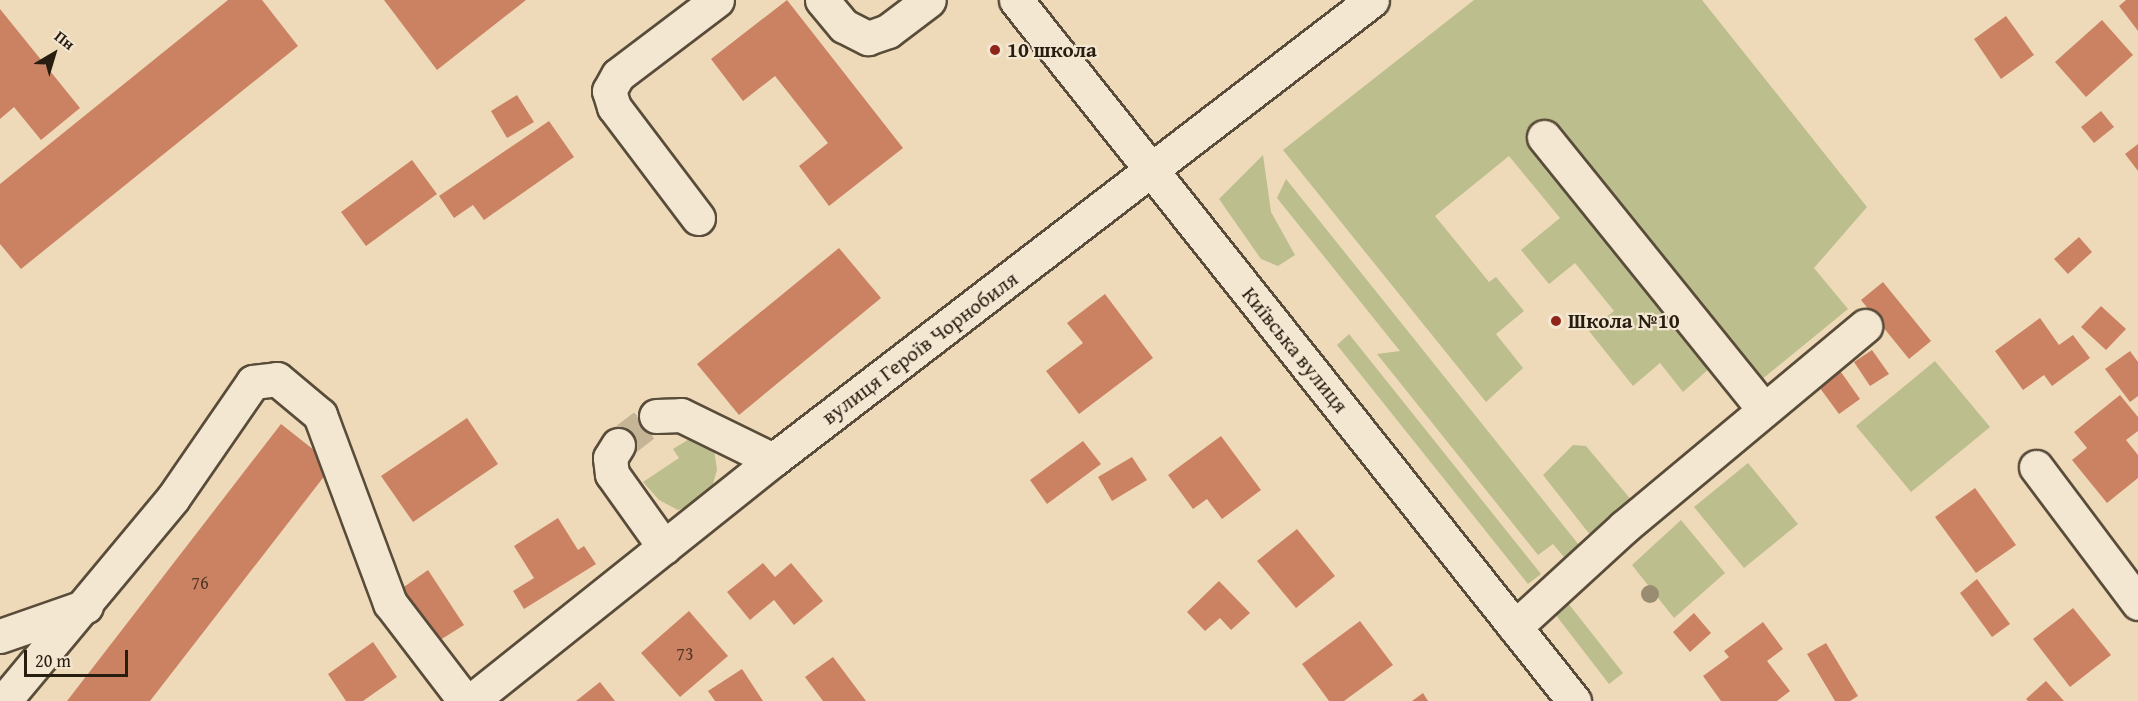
<!DOCTYPE html>
<html>
<head>
<meta charset="utf-8">
<style>
	body { margin:0 }
	#map { position:relative; width:2138px; height:701px; overflow:hidden; background:#eedab9; font-family:"Gentium Book Plus",serif }
	div>[style] { position:absolute }
	.green>* { inset:0; background:#bcbe8d }
	.building>* { inset:0; background:#cb8263 }
	.minor-tunnel>* { height:33px; margin-top:-16.5px; transform-origin:0; background:repeating-linear-gradient(90deg,#c6b497 0 33px,transparent 0 49px) }
	.roads { filter:drop-shadow(2px 0 #594c3a) drop-shadow(-2px 0 #594c3a) drop-shadow(0 2px #594c3a) drop-shadow(0 -2px #594c3a) }
	.minor>* { height:33px; margin:-16.5px; padding:0 16.5px; transform-origin:16.5px; border-radius:16.5px; background:#f4e7d2 }
	.trees>* { width:18px; height:18px; margin:-9px; border-radius:50%; background:#998c71 }
	.dots>* { width:16px; height:16px; translate:-50% -50%; box-sizing:border-box; border:3px solid #f4e7d2; border-radius:50% }
	span { translate:-50% -50%; white-space:nowrap; text-align:center; line-height:1.15; -webkit-text-stroke:4.5px #f4e7d2; paint-order:stroke }
	.number-label { font-size:18px; color:#503625 }
	.number-label span { -webkit-text-stroke-width:0 }
	.poi-label { font-size:21px; color:#271d10; font-weight:700 }
	.left { translate:0 -50%; text-align:left }
	.street-label { font-size:21px; color:#271d10 }
	.north { position:absolute; left:24px; top:24px; width:60px; height:60px; -webkit-text-stroke:4px #f4e7d2; paint-order:stroke; rotate:38deg; font-size:16px; font-weight:700; line-height:24px; text-align:center; color:#271d10 }
	.north::after { content:''; display:block; margin:auto; width:21px; height:27px; background:#271d10; clip-path:polygon(50% 0,100% 100%,50% 72%,0 100%) }
	.scale { position:absolute; left:24px; top:650px; width:104px; height:27px; box-sizing:border-box; border:3px solid #271d10; border-top:0; padding-left:8px; font-size:18px; line-height:21px; white-space:nowrap; color:#271d10; -webkit-text-stroke:4px #f4e7d2; paint-order:stroke }
</style>
</head>
<body>
<div id="map">
	<div class="green">
		<div style="clip-path:polygon(1474px 0,1702px 0,1867px 207px,1814px 268px,1848px 309px,1761px 380px,1722px 357px,1683px 392px,1660px 363px,1633px 386px,1589px 331px,1614px 311px,1575px 263px,1549px 284px,1521px 250px,1560px 218px,1509px 156px,1435px 216px,1489px 282px,1496px 277px,1524px 311px,1496px 334px,1523px 368px,1486px 402px,1283px 150px)"></div>
		<div style="clip-path:polygon(1263px 155px,1271px 212px,1295px 255px,1278px 266px,1261px 259px,1219px 199px)"></div>
		<div style="clip-path:polygon(1286px 179px,1579px 545px,1564px 557px,1553px 544px,1538px 555px,1377px 354px,1400px 351px,1277px 198px)"></div>
		<div style="clip-path:polygon(1349px 334px,1541px 574px,1528px 584px,1337px 345px)"></div>
		<div style="clip-path:polygon(1935px 361px,1990px 427px,1911px 492px,1856px 426px)"></div>
		<div style="clip-path:polygon(691px 438px,714px 449px,717px 470px,712px 487px,697px 503px,678px 510px,659px 500px,643px 482px,679px 458px,673px 449px)"></div>
		<div style="clip-path:polygon(1573px 445px,1586px 446px,1633px 502px,1591px 536px,1543px 475px)"></div>
		<div style="clip-path:polygon(1748px 463px,1798px 524px,1744px 568px,1694px 507px)"></div>
		<div style="clip-path:polygon(1681px 520px,1725px 573px,1674px 618px,1632px 565px)"></div>
		<div style="clip-path:polygon(1568px 603px,1623px 673px,1609px 684px,1555px 614px)"></div>
	</div>
	<div class="building">
		<div style="clip-path:polygon(228px 0,262px 0,298px 46px,21px 269px,0 244px,0 184px)"></div>
		<div style="clip-path:polygon(384px 0,526px 0,437px 70px)"></div>
		<div style="clip-path:polygon(787px 0,903px 148px,829px 206px,799px 166px,828px 143px,775px 76px,743px 101px,711px 59px)"></div>
		<div style="clip-path:polygon(2126px 0,2138px 0,2138px 31px,2119px 6px)"></div>
		<div style="clip-path:polygon(0 9px,80px 108px,41px 140px,14px 107px,0 119px)"></div>
		<div style="clip-path:polygon(2006px 16px,2034px 55px,2001px 79px,1974px 39px)"></div>
		<div style="clip-path:polygon(2102px 20px,2133px 55px,2086px 97px,2055px 62px)"></div>
		<div style="clip-path:polygon(517px 95px,534px 122px,507px 138px,491px 111px)"></div>
		<div style="clip-path:polygon(2101px 111px,2114px 127px,2094px 143px,2081px 127px)"></div>
		<div style="clip-path:polygon(549px 121px,574px 157px,484px 220px,473px 205px,454px 218px,439px 196px)"></div>
		<div style="clip-path:polygon(2138px 144px,2138px 171px,2125px 154px)"></div>
		<div style="clip-path:polygon(412px 160px,437px 194px,366px 246px,341px 212px)"></div>
		<div style="clip-path:polygon(2079px 237px,2092px 252px,2068px 274px,2054px 259px)"></div>
		<div style="clip-path:polygon(839px 248px,881px 298px,739px 415px,697px 364px)"></div>
		<div style="clip-path:polygon(1883px 282px,1931px 341px,1909px 359px,1861px 300px)"></div>
		<div style="clip-path:polygon(1105px 294px,1153px 358px,1079px 414px,1046px 371px,1083px 343px,1067px 323px)"></div>
		<div style="clip-path:polygon(2101px 306px,2126px 329px,2106px 350px,2081px 327px)"></div>
		<div style="clip-path:polygon(2040px 318px,2059px 345px,2073px 335px,2090px 358px,2052px 386px,2044px 375px,2023px 390px,1995px 351px)"></div>
		<div style="clip-path:polygon(1872px 350px,1889px 374px,1870px 386px,1854px 362px)"></div>
		<div style="clip-path:polygon(2130px 351px,2138px 362px,2138px 396px,2130px 402px,2105px 369px)"></div>
		<div style="clip-path:polygon(1836px 365px,1860px 399px,1839px 414px,1814px 380px)"></div>
		<div style="clip-path:polygon(2120px 395px,2138px 417px,2138px 431px,2126px 440px,2138px 455px,2138px 478px,2107px 503px,2072px 460px,2087px 448px,2074px 432px)"></div>
		<div style="clip-path:polygon(467px 418px,498px 464px,413px 522px,381px 476px)"></div>
		<div style="clip-path:polygon(281px 424px,333px 465px,150px 701px,67px 701px)"></div>
		<div style="clip-path:polygon(1221px 436px,1261px 490px,1222px 519px,1207px 499px,1193px 509px,1168px 475px)"></div>
		<div style="clip-path:polygon(1083px 441px,1101px 464px,1047px 504px,1030px 480px)"></div>
		<div style="clip-path:polygon(1132px 457px,1147px 480px,1112px 501px,1098px 477px)"></div>
		<div style="clip-path:polygon(1975px 488px,2016px 545px,1976px 573px,1935px 517px)"></div>
		<div style="clip-path:polygon(558px 518px,578px 550px,584px 546px,596px 564px,524px 609px,513px 591px,534px 578px,514px 546px)"></div>
		<div style="clip-path:polygon(1297px 529px,1335px 576px,1296px 608px,1257px 561px)"></div>
		<div style="clip-path:polygon(763px 563px,775px 577px,791px 563px,823px 601px,794px 625px,774px 600px,750px 620px,727px 592px)"></div>
		<div style="clip-path:polygon(428px 570px,464px 625px,437px 642px,401px 589px)"></div>
		<div style="clip-path:polygon(1977px 579px,2010px 624px,1992px 637px,1960px 593px)"></div>
		<div style="clip-path:polygon(1219px 581px,1250px 613px,1231px 630px,1220px 618px,1205px 631px,1187px 612px)"></div>
		<div style="clip-path:polygon(2073px 608px,2111px 655px,2070px 687px,2033px 639px)"></div>
		<div style="clip-path:polygon(689px 611px,728px 656px,680px 697px,641px 653px)"></div>
		<div style="clip-path:polygon(1694px 613px,1711px 633px,1690px 652px,1673px 632px)"></div>
		<div style="clip-path:polygon(1360px 621px,1393px 665px,1344px 701px,1329px 701px,1302px 664px)"></div>
		<div style="clip-path:polygon(1763px 622px,1783px 649px,1767px 661px,1790px 691px,1777px 701px,1721px 701px,1703px 676px,1729px 657px,1724px 651px)"></div>
		<div style="clip-path:polygon(373px 642px,397px 677px,363px 701px,346px 701px,328px 674px)"></div>
		<div style="clip-path:polygon(1826px 643px,1858px 696px,1850px 701px,1835px 701px,1807px 654px)"></div>
		<div style="clip-path:polygon(833px 657px,866px 701px,823px 701px,805px 677px)"></div>
		<div style="clip-path:polygon(742px 669px,763px 701px,715px 701px,708px 691px)"></div>
		<div style="clip-path:polygon(2046px 681px,2064px 701px,2028px 701px,2026px 699px)"></div>
		<div style="clip-path:polygon(600px 682px,615px 701px,576px 701px)"></div>
		<div style="clip-path:polygon(1423px 693px,1428px 701px,1412px 701px)"></div>
	</div>
	<div class="minor-tunnel">
		<div style="left:618px;top:445px;width:48px;rotate:-37.3deg"></div>
	</div>
	<div class="roads">
		<div class="minor">
			<div style="left:822px;top:0;width:34px;rotate:50deg"></div>
			<div style="left:844px;top:26px;width:27px;rotate:27deg"></div>
			<div style="left:868px;top:38px;width:21px;rotate:-19deg"></div>
			<div style="left:888px;top:31px;width:51px;rotate:-37.1deg"></div>
			<div style="left:1016px;top:0;width:896px;rotate:51.48deg"></div>
			<div style="left:1544px;top:137px;width:348px;rotate:51.1deg"></div>
			<div style="left:698px;top:218px;width:139px;rotate:-127.1deg"></div>
			<div style="left:614px;top:107px;width:17px;rotate:-107deg"></div>
			<div style="left:609px;top:91px;width:18px;rotate:-61deg"></div>
			<div style="left:618px;top:75px;width:124px;rotate:-37.1deg"></div>
			<div style="left:656px;top:416px;width:25px;rotate:-2deg"></div>
			<div style="left:681px;top:415px;width:102px;rotate:26.1deg"></div>
			<div style="left:618px;top:445px;width:15px;rotate:122deg"></div>
			<div style="left:610px;top:458px;width:16px;rotate:83deg"></div>
			<div style="left:612px;top:474px;width:90px;rotate:54.5deg"></div>
			<div style="left:2036px;top:467px;width:170px;rotate:53.1deg"></div>
			<div style="left:1515px;top:627px;width:148px;rotate:-42.5deg"></div>
			<div style="left:1624px;top:527px;width:314px;rotate:-39.8deg"></div>
			<div style="left:0;top:636px;width:91px;rotate:-19.2deg"></div>
			<div style="left:4px;top:701px;width:264px;rotate:-50.2deg"></div>
			<div style="left:173px;top:498px;width:141px;rotate:-55.4deg"></div>
			<div style="left:253px;top:382px;width:24px;rotate:-7deg"></div>
			<div style="left:277px;top:379px;width:56px;rotate:39.9deg"></div>
			<div style="left:320px;top:415px;width:201px;rotate:69.6deg"></div>
			<div style="left:390px;top:603px;width:123px;rotate:52.6deg"></div>
			<div style="left:471px;top:701px;width:386px;rotate:-38.6deg"></div>
			<div style="left:773px;top:460px;width:755px;rotate:-37.52deg"></div>
		</div>
	</div>
	<div class="trees">
		<div style="left:1650px;top:594px"></div>
	</div>
	<div class="dots">
		<div style="left:995px;top:50px;background:#8f2418"></div>
		<div style="left:1556px;top:321px;background:#8f2418"></div>
	</div>
	<div class="number-label">
		<span style="left:200px;top:583px">76</span>
		<span style="left:685px;top:654px">73</span>
	</div>
	<div class="poi-label">
		<span class="left" style="left:1007px;top:50px">10 школа</span>
		<span class="left" style="left:1568px;top:321px">Школа №10</span>
	</div>
	<div class="street-label">
		<span style="left:920px;top:348px;rotate:-37deg">вулиця Героїв Чорнобиля</span>
		<span style="left:1295px;top:350px;rotate:51deg">Київська вулиця</span>
	</div>
	<div class="north">Пн</div>
	<div class="scale">20 m</div>
</div>
</body>
</html>
